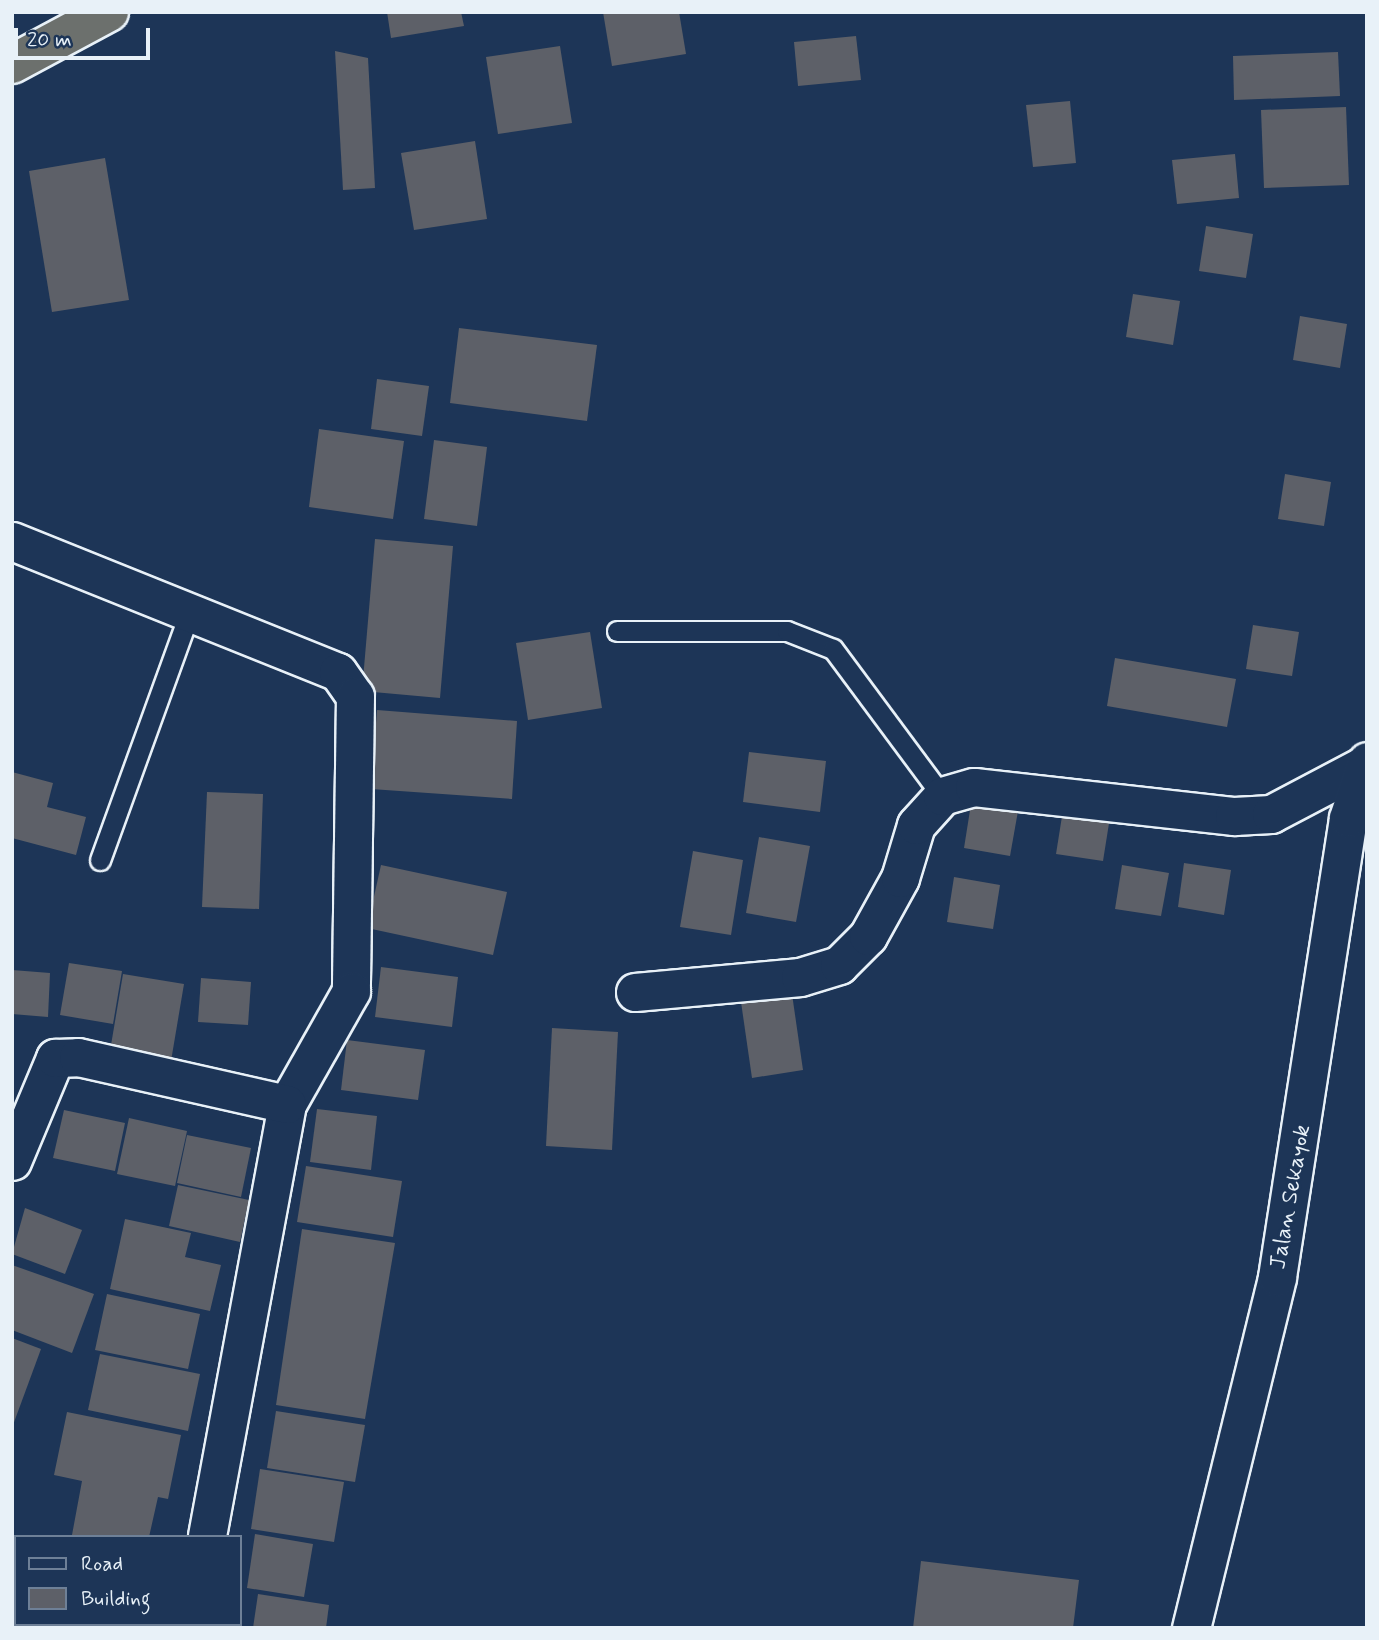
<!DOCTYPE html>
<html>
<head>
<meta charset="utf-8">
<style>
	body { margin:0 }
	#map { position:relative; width:1379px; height:1640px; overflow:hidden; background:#1d3557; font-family:Mynerve,sans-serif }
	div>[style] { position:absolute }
	.building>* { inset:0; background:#5d6068 }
	.roads { filter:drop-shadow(2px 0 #e8f1f8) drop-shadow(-2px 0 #e8f1f8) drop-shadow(0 2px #e8f1f8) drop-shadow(0 -2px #e8f1f8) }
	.service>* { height:19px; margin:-9.5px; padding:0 9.5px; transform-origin:9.5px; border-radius:9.5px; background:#1d3557 }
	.minor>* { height:37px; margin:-18.5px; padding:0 18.5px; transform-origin:18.5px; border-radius:18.5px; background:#1d3557 }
	.trunk>* { height:38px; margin:-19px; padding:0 19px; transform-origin:19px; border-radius:19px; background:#6c706d }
	span { translate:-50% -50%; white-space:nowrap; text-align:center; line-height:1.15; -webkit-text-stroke:5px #1d3557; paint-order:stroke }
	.street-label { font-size:23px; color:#e8f1f8 }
	.frame { position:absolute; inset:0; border:14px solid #e8f1f8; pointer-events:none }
	.legend { position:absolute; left:14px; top:1535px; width:228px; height:91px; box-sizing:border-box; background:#1d3557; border:2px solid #6e8097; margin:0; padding:9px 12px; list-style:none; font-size:21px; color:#e8f1f8 }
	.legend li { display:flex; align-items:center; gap:14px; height:35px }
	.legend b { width:35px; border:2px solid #6e8097 }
	.scale { position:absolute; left:14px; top:28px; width:136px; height:32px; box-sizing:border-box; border:4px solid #e8f1f8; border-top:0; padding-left:9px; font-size:21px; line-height:24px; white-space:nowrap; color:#e8f1f8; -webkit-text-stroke:5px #1d3557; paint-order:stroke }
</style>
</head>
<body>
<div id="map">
	<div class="building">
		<div style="clip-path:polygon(387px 12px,461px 12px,464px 26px,391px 38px)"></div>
		<div style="clip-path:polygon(603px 12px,679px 12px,686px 54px,612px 66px)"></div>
		<div style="clip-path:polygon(856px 36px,861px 80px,798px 86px,794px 42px)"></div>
		<div style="clip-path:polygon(560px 46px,572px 123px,498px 134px,486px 57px)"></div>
		<div style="clip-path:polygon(335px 51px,368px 58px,375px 188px,343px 190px)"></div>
		<div style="clip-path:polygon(1338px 52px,1340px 96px,1234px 100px,1233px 56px)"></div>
		<div style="clip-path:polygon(1070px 101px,1076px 163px,1033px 167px,1026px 105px)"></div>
		<div style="clip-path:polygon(1346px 107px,1349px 185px,1264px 188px,1261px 110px)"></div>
		<div style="clip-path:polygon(475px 141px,487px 219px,414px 230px,401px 153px)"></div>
		<div style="clip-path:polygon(1235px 154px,1239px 198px,1177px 204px,1172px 160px)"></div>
		<div style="clip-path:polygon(105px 158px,129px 300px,52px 312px,29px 171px)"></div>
		<div style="clip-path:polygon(1206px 226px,1253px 234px,1246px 278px,1199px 271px)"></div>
		<div style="clip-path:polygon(1133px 294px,1180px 301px,1173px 345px,1126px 337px)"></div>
		<div style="clip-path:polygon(1300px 316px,1347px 324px,1340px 368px,1293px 360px)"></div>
		<div style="clip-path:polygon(459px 328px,597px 345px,587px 421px,450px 403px)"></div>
		<div style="clip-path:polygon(377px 379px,429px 386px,422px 436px,371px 429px)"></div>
		<div style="clip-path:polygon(319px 429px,404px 441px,393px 519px,309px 507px)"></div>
		<div style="clip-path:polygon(434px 440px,487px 447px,477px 526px,424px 519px)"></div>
		<div style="clip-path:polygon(1285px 474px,1331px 482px,1324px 526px,1278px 519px)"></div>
		<div style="clip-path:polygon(375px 539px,453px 546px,440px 698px,362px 691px)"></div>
		<div style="clip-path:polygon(1253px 625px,1299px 632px,1292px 676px,1246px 669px)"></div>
		<div style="clip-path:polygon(590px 632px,602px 708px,528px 720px,516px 643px)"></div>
		<div style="clip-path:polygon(1115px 658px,1236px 679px,1227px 727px,1107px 706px)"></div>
		<div style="clip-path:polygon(377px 710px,517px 721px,512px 799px,371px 789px)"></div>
		<div style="clip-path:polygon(749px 752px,826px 761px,820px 812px,743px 802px)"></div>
		<div style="clip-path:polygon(12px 772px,53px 783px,47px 807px,86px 817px,76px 855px,12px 838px)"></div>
		<div style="clip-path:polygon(207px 792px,263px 794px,259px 909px,202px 907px)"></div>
		<div style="clip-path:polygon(971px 804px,1018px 811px,1010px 856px,964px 848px)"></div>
		<div style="clip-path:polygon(1063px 810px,1110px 817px,1103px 861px,1056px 854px)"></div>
		<div style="clip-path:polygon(759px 837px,810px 846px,796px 922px,746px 913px)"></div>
		<div style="clip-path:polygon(693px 851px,743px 860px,731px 935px,680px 927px)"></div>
		<div style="clip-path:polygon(1184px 863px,1231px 870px,1224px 915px,1178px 907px)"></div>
		<div style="clip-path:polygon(381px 865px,507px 892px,493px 955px,367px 928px)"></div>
		<div style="clip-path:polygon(1122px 865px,1169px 873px,1161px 916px,1115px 909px)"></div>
		<div style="clip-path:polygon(954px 877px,1000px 885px,993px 929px,947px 922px)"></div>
		<div style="clip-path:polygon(69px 963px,122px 971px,113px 1024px,60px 1015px)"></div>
		<div style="clip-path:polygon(381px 967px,458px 977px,452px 1027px,375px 1017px)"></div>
		<div style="clip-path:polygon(12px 970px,50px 973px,48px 1017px,12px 1014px)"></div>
		<div style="clip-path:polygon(123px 974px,184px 984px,170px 1067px,109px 1057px)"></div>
		<div style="clip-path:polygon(201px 978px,251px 982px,248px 1025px,198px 1022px)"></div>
		<div style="clip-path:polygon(792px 994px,803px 1070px,752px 1078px,741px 1002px)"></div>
		<div style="clip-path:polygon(552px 1028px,618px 1032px,612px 1150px,546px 1146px)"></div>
		<div style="clip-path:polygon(347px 1040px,425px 1050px,418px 1100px,341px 1090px)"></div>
		<div style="clip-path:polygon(317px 1109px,377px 1116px,371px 1170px,310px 1162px)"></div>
		<div style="clip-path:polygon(64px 1110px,125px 1123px,115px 1171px,53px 1158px)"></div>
		<div style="clip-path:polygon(129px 1118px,187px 1131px,175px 1186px,117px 1174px)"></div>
		<div style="clip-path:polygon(187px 1135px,251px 1148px,241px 1197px,177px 1183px)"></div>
		<div style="clip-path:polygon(306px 1166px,402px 1181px,393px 1237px,297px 1222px)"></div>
		<div style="clip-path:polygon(178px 1185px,249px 1200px,240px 1242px,169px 1226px)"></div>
		<div style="clip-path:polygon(25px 1208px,82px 1230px,65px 1274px,12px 1254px)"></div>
		<div style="clip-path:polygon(125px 1219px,191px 1233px,185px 1257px,221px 1265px,210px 1311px,110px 1289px)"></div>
		<div style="clip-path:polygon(302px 1229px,395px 1243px,365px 1419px,276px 1405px)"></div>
		<div style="clip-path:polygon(12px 1265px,94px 1294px,72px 1353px,12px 1330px)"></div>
		<div style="clip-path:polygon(107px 1294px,200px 1314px,188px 1369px,95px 1350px)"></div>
		<div style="clip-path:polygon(12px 1338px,41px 1349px,13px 1425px,12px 1425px)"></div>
		<div style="clip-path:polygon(100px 1354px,200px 1374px,188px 1431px,88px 1410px)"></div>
		<div style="clip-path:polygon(276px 1411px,365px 1425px,355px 1482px,267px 1468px)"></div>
		<div style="clip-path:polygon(67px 1412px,181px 1435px,168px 1499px,158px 1497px,149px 1537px,72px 1535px,82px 1481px,54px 1475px)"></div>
		<div style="clip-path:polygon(260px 1469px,344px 1482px,334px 1542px,251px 1529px)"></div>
		<div style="clip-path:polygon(255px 1534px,313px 1544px,304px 1597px,247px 1588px)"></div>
		<div style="clip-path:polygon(921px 1561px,1079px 1580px,1073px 1628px,913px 1628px)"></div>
		<div style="clip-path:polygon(258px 1594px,329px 1605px,326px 1628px,253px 1628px)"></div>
		<div style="clip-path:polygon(47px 1624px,116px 1624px,47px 1628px)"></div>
	</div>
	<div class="roads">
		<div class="service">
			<div style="left:617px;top:631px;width:170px"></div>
			<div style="left:787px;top:631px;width:49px;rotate:21.4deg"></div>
			<div style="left:833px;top:649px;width:183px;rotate:53.4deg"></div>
			<div style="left:100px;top:860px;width:258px;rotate:-70.1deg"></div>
		</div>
		<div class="minor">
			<div style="left:12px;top:541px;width:351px;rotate:21.9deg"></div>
			<div style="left:338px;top:672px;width:29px;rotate:55deg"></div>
			<div style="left:355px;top:696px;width:295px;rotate:90.8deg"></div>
			<div style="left:351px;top:991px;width:130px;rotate:119.5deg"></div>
			<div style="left:287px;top:1104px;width:440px;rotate:100.5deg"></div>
			<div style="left:635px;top:992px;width:166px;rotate:-5.2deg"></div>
			<div style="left:800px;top:977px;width:41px;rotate:-17.1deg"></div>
			<div style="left:839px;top:965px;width:41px;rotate:-45deg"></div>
			<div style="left:868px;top:936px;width:66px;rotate:-61.1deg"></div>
			<div style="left:900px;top:878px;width:55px;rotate:-73.2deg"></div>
			<div style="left:916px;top:825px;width:39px;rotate:-48deg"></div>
			<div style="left:942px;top:796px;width:33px;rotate:-16deg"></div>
			<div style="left:974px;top:787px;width:262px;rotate:6.4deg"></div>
			<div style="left:1234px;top:816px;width:37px;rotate:-3deg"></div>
			<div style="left:1271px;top:814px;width:105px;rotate:-27.8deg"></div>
			<div style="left:12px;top:1161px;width:112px;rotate:-67.3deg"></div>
			<div style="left:55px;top:1058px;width:23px;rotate:-2deg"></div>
			<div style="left:78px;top:1057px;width:214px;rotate:12.7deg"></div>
			<div style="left:210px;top:1624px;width:4px;rotate:90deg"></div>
			<div style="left:166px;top:1628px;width:4px;rotate:-63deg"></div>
			<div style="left:1191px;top:1628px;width:361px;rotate:-76.2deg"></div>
			<div style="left:1277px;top:1277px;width:464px;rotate:-81.2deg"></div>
			<div style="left:1348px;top:818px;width:60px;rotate:-71.6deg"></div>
		</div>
		<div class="trunk">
			<div style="left:12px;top:64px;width:110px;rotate:-28.2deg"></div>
		</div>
	</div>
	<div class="street-label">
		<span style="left:1291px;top:1197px;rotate:-80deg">Jalan Sekayok</span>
	</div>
	<div class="frame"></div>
	<ul class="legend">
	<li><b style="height:9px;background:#1d3557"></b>Road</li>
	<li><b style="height:19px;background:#5d6068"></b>Building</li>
	</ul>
	<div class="scale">20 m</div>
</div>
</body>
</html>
